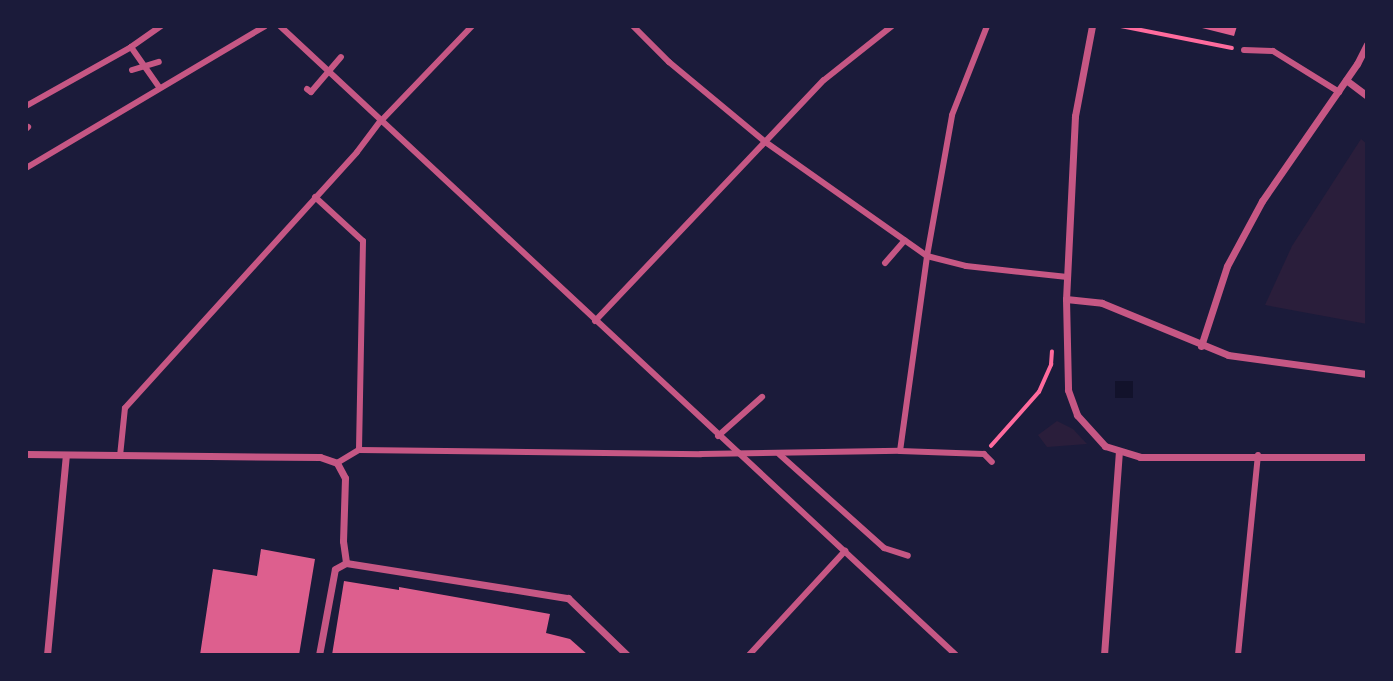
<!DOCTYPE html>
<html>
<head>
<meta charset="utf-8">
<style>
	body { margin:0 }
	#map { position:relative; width:1393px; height:681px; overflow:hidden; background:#1b1b3a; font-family:Barlow,sans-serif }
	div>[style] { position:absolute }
	.green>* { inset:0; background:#2a1e3b }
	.water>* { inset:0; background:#12122b }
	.building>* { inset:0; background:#dd5f8e }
	.path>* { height:3.5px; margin:-1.75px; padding:0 1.75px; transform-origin:1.75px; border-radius:1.75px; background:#ff6b9d }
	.pedestrian>* { height:6px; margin:-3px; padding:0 3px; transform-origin:3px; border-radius:3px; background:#c65784 }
	.minor>* { height:7px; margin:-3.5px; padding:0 3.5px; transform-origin:3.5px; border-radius:3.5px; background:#c65784 }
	span { translate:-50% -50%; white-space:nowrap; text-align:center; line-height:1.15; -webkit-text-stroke:5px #1b1b3a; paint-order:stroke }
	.frame { position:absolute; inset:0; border:28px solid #1b1b3a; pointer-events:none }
</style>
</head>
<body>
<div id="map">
	<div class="green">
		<div style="clip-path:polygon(1361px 139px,1367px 144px,1367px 324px,1265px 305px,1292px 246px)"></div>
		<div style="clip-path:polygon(1057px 421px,1073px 429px,1087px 444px,1047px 447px,1038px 435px)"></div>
	</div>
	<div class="water">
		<div style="clip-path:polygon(1115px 381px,1133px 381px,1133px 398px,1115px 398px)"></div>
	</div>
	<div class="building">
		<div style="clip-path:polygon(1194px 26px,1237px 26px,1234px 36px)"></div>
		<div style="clip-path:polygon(261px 549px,315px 559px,299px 655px,200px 655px,213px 569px,257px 576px)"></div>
		<div style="clip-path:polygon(344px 581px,399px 590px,399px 587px,550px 614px,546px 633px,570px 639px,588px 655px,332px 655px)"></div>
	</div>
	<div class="path">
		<div style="left:1121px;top:26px;width:113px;rotate:11.2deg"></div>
		<div style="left:991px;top:446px;width:72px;rotate:-48.4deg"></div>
		<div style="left:1039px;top:392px;width:30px;rotate:-66deg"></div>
		<div style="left:1051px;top:365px;width:13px;rotate:-86deg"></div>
	</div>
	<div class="pedestrian">
		<div style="left:280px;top:26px;width:923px;rotate:42.94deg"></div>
		<div style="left:633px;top:26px;width:51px;rotate:45deg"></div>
		<div style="left:669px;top:62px;width:124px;rotate:39.7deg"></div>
		<div style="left:764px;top:141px;width:199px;rotate:35.2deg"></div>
		<div style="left:927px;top:256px;width:40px;rotate:14.4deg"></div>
		<div style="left:966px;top:266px;width:102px;rotate:6.2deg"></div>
		<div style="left:131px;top:47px;width:49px;rotate:55deg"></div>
		<div style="left:1244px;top:50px;width:29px;rotate:2deg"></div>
		<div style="left:1273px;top:51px;width:78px;rotate:31.8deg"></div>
		<div style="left:132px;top:70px;width:28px;rotate:-17deg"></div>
		<div style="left:307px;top:89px;width:5px;rotate:37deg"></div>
		<div style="left:311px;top:92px;width:46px;rotate:-49.4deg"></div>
		<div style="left:26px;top:106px;width:120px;rotate:-29.3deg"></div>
		<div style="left:131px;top:47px;width:37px;rotate:-35deg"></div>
		<div style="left:26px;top:129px;width:3px;rotate:-45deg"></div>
		<div style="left:26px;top:168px;width:278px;rotate:-30.7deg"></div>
		<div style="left:315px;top:197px;width:65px;rotate:42.5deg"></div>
		<div style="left:363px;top:241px;width:209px;rotate:91.1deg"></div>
		<div style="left:885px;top:263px;width:30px;rotate:-49deg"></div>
		<div style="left:595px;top:321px;width:332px;rotate:-46.5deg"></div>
		<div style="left:824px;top:80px;width:87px;rotate:-38.5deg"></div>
		<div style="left:718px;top:436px;width:59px;rotate:-41.6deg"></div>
		<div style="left:359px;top:450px;width:342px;rotate:0.7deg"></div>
		<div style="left:701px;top:454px;width:199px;rotate:-0.9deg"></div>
		<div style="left:900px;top:451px;width:84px;rotate:2deg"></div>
		<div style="left:984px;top:454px;width:11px;rotate:45deg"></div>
		<div style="left:900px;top:451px;width:197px;rotate:-82.1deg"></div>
		<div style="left:927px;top:256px;width:143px;rotate:-79.9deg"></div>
		<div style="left:952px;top:115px;width:96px;rotate:-68.5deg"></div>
		<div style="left:779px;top:454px;width:141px;rotate:41.8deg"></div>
		<div style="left:884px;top:548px;width:25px;rotate:18deg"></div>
		<div style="left:120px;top:456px;width:48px;rotate:-84.1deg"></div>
		<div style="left:125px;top:408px;width:345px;rotate:-47.8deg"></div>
		<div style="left:357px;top:152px;width:38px;rotate:-53deg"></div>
		<div style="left:380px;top:122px;width:133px;rotate:-46.2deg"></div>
		<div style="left:337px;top:463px;width:26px;rotate:-31deg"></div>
		<div style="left:749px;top:655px;width:142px;rotate:-47.3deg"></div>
		<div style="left:1238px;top:655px;width:201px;rotate:-84.3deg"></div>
	</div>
	<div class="minor">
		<div style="left:1092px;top:26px;width:92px;rotate:100.7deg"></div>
		<div style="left:1075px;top:116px;width:183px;rotate:92.8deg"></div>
		<div style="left:1066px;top:299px;width:91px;rotate:88.7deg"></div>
		<div style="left:1068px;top:390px;width:27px;rotate:70deg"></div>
		<div style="left:1077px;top:415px;width:42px;rotate:47.9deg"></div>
		<div style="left:1105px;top:446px;width:37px;rotate:17deg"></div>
		<div style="left:1140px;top:457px;width:227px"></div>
		<div style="left:1346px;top:80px;width:26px;rotate:37deg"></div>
		<div style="left:1066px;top:299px;width:36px;rotate:6deg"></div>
		<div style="left:1102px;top:303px;width:136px;rotate:22.4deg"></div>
		<div style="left:1228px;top:355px;width:140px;rotate:7.8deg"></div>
		<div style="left:1201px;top:346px;width:84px;rotate:-72deg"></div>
		<div style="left:1227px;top:266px;width:74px;rotate:-61.7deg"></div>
		<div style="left:1262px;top:201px;width:167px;rotate:-55.3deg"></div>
		<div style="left:1357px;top:64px;width:22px;rotate:-63deg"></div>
		<div style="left:26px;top:454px;width:294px;rotate:0.6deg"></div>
		<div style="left:320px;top:457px;width:18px;rotate:19deg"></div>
		<div style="left:337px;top:463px;width:17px;rotate:62deg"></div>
		<div style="left:345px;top:478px;width:63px;rotate:91.8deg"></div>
		<div style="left:343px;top:541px;width:22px;rotate:82deg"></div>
		<div style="left:346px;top:563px;width:225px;rotate:9deg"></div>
		<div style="left:568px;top:598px;width:82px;rotate:44deg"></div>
		<div style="left:47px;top:655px;width:201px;rotate:-84.6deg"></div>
		<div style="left:319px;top:655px;width:87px;rotate:-79.5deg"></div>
		<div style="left:335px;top:569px;width:13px;rotate:-29deg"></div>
		<div style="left:1104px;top:655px;width:203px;rotate:-85.8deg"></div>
	</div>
	<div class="frame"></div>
</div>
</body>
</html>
